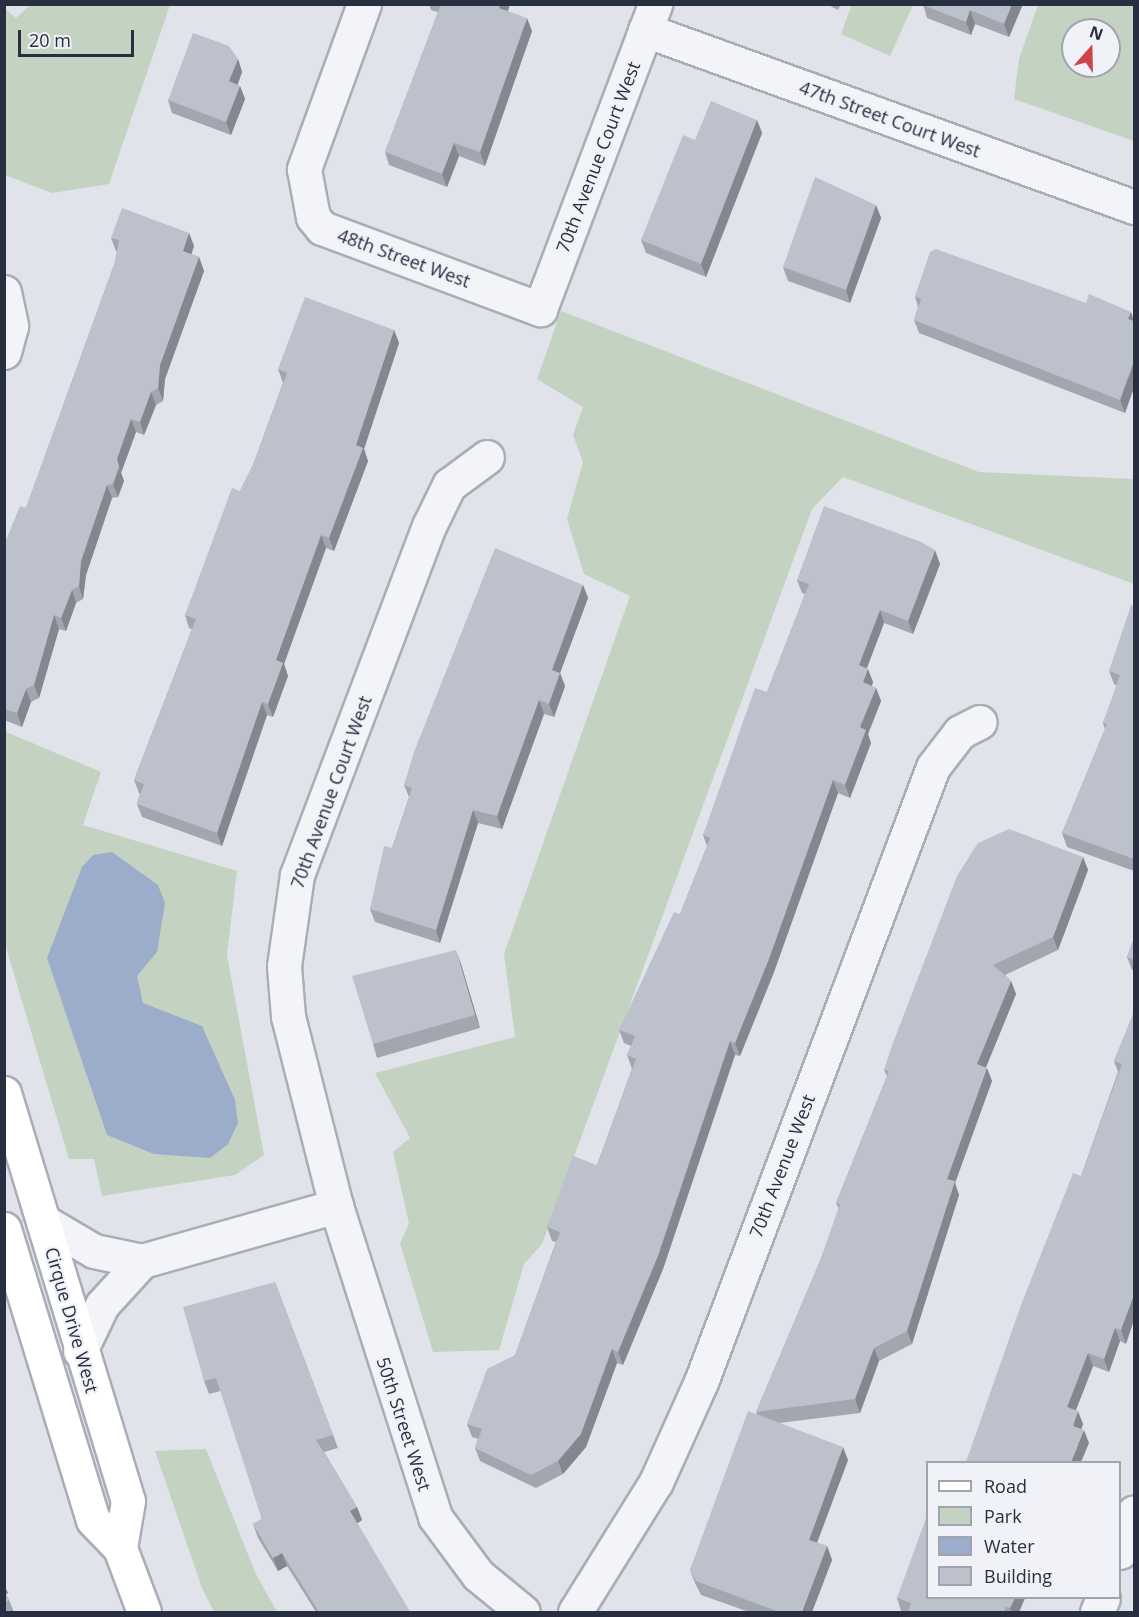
<!DOCTYPE html>
<html>
<head>
<meta charset="utf-8">
<style>
	body { margin:0 }
	#map { position:relative; width:1139px; height:1617px; overflow:hidden; background:#e0e3e9; font-family:"Open Sans",sans-serif }
	div>[style] { position:absolute }
	.green>* { inset:0; background:#c4d3c1 }
	.water>* { inset:0; background:#9badca }
	.roads { filter:drop-shadow(2px 0 #a9adb7) drop-shadow(-2px 0 #a9adb7) drop-shadow(0 2px #a9adb7) drop-shadow(0 -2px #a9adb7) }
	.minor>* { height:33px; margin:-16.5px; padding:0 16.5px; transform-origin:16.5px; border-radius:16.5px; background:#f3f4f7 }
	.secondary>* { height:33px; margin:-16.5px; padding:0 16.5px; transform-origin:16.5px; border-radius:16.5px; background:#fff }
	.wall>* { inset:0; background:#a3a6af }
	.shaded-wall>* { inset:0; background:#84878f }
	.building>* { inset:0; background:#bdc1cc }
	span { translate:-50% -50%; white-space:nowrap; text-align:center; line-height:1.15; -webkit-text-stroke:4.5px #f0f2f7; paint-order:stroke }
	.street-label { font-size:18px; color:#282f41 }
	.frame { position:absolute; inset:0; border:6px solid #282f41; pointer-events:none }
	.legend { position:absolute; left:926px; top:1461px; width:195px; height:138px; box-sizing:border-box; background:#f0f2f7; border:2px solid #a0a4ae; margin:0; padding:8px 10px; list-style:none; font-size:18px; color:#282f41 }
	.legend li { display:flex; align-items:center; gap:12px; height:30px }
	.legend b { width:30px; border:2px solid #a0a4ae }
	.north { position:absolute; left:1061px; top:18px; width:60px; height:60px; box-sizing:border-box; background:#f0f2f7; border:2px solid #a0a4ae; border-radius:50%; rotate:20deg; font-size:16px; font-weight:700; line-height:24px; text-align:center; color:#282f41 }
	.north::after { content:''; display:block; margin:auto; width:21px; height:27px; background:#cf444b; clip-path:polygon(50% 0,100% 100%,50% 72%,0 100%) }
	.scale { position:absolute; left:18px; top:30px; width:116px; height:27px; box-sizing:border-box; border:3px solid #282f41; border-top:0; padding-left:8px; font-size:18px; line-height:21px; white-space:nowrap; color:#282f41; -webkit-text-stroke:4px #f0f2f7; paint-order:stroke }
</style>
</head>
<body>
<div id="map">
	<div class="green">
		<div style="clip-path:polygon(852px 4px,913px 5px,890px 56px,841px 34px)"></div>
		<div style="clip-path:polygon(30px 5px,170px 5px,109px 184px,52px 193px,5px 175px,5px 9px,16px 18px)"></div>
		<div style="clip-path:polygon(evenodd,1038px 5px,1134px 5px,1134px 141px,1014px 99px,1019px 59px,1038px 5px,1073px 30px,1109px 30px,1109px 66px,1073px 66px,1073px 30px)"></div>
		<div style="clip-path:polygon(561px 311px,979px 472px,1134px 479px,1134px 584px,843px 477px,812px 509px,542px 1244px,524px 1264px,499px 1350px,433px 1352px,400px 1243px,409px 1224px,393px 1152px,410px 1138px,375px 1073px,515px 1037px,504px 954px,630px 596px,584px 574px,567px 519px,583px 462px,573px 435px,583px 407px,537px 379px)"></div>
		<div style="clip-path:polygon(4px 731px,101px 772px,83px 825px,237px 871px,227px 955px,264px 1155px,235px 1175px,102px 1196px,94px 1159px,69px 1159px,5px 944px)"></div>
		<div style="clip-path:polygon(206px 1449px,255px 1572px,277px 1612px,214px 1612px,202px 1588px,155px 1451px)"></div>
	</div>
	<div class="water">
		<div style="clip-path:polygon(112px 852px,158px 885px,165px 903px,157px 952px,137px 976px,143px 1003px,202px 1026px,235px 1100px,238px 1123px,228px 1144px,210px 1158px,154px 1154px,107px 1135px,47px 958px,82px 867px,93px 855px)"></div>
	</div>
	<div class="roads">
		<div class="minor">
			<div style="left:364px;top:4px;width:176px;rotate:110deg"></div>
			<div style="left:304px;top:169px;width:49px;rotate:79.4deg"></div>
			<div style="left:313px;top:217px;width:14px;rotate:51deg"></div>
			<div style="left:322px;top:228px;width:233px;rotate:20.4deg"></div>
			<div style="left:540px;top:309px;width:326px;rotate:-69.3deg"></div>
			<div style="left:645px;top:30px;width:520px;rotate:19.9deg"></div>
			<div style="left:4px;top:292px;width:35px;rotate:78deg"></div>
			<div style="left:11px;top:326px;width:27px;rotate:105deg"></div>
			<div style="left:336px;top:1206px;width:326px;rotate:72.3deg"></div>
			<div style="left:435px;top:1517px;width:72px;rotate:53.4deg"></div>
			<div style="left:478px;top:1575px;width:58px;rotate:39.4deg"></div>
			<div style="left:43px;top:1221px;width:59px;rotate:30.5deg"></div>
			<div style="left:94px;top:1251px;width:49px;rotate:11.8deg"></div>
			<div style="left:142px;top:1261px;width:202px;rotate:-15.8deg"></div>
			<div style="left:336px;top:1206px;width:196px;rotate:-104.2deg"></div>
			<div style="left:288px;top:1016px;width:50px;rotate:-94.6deg"></div>
			<div style="left:284px;top:966px;width:92px;rotate:-81.9deg"></div>
			<div style="left:297px;top:875px;width:373px;rotate:-69.3deg"></div>
			<div style="left:429px;top:526px;width:46px;rotate:-64deg"></div>
			<div style="left:449px;top:485px;width:47px;rotate:-36.4deg"></div>
			<div style="left:80px;top:1351px;width:51px;rotate:-64.4deg"></div>
			<div style="left:102px;top:1305px;width:59px;rotate:-47.7deg"></div>
			<div style="left:1120px;top:1552px;width:42px;rotate:-70.7deg"></div>
			<div style="left:575px;top:1612px;width:153px;rotate:-58.1deg"></div>
			<div style="left:656px;top:1482px;width:110px;rotate:-65.8deg"></div>
			<div style="left:701px;top:1382px;width:657px;rotate:-69.33deg"></div>
			<div style="left:933px;top:767px;width:44px;rotate:-52.4deg"></div>
			<div style="left:960px;top:732px;width:22px;rotate:-27deg"></div>
			<div style="left:1097px;top:1612px;width:15px;rotate:-67deg"></div>
		</div>
		<div class="secondary">
			<div style="left:4px;top:1093px;width:426px;rotate:73.1deg"></div>
			<div style="left:128px;top:1501px;width:48px;rotate:99.7deg"></div>
			<div style="left:4px;top:1229px;width:304px;rotate:73deg"></div>
			<div style="left:93px;top:1520px;width:39px;rotate:46deg"></div>
			<div style="left:120px;top:1548px;width:68px;rotate:69.4deg"></div>
		</div>
	</div>
	<div class="wall">
		<div style="clip-path:polygon(429px 4px,510px 4px,508px 11px,532px 31px,485px 166px,459px 156px,447px 187px,389px 165px,385px 152px,438px 12px,431px 10px)"></div>
		<div style="clip-path:polygon(826px 4px,841px 4px,838px 10px)"></div>
		<div style="clip-path:polygon(923px 4px,1023px 4px,1009px 37px,975px 24px,971px 35px,927px 18px)"></div>
		<div style="clip-path:polygon(238px 59px,242px 72px,237px 85px,240px 86px,245px 99px,231px 135px,172px 113px,168px 100px)"></div>
		<div style="clip-path:polygon(757px 120px,762px 133px,706px 277px,646px 253px,641px 240px,695px 140px)"></div>
		<div style="clip-path:polygon(876px 205px,881px 218px,850px 303px,788px 281px,783px 267px)"></div>
		<div style="clip-path:polygon(189px 233px,194px 246px,191px 254px,199px 257px,204px 271px,165px 379px,163px 401px,156px 405px,144px 435px,136px 432px,121px 473px,124px 481px,118px 497px,112px 498px,86px 575px,83px 599px,76px 603px,66px 631px,59px 629px,39px 698px,31px 702px,22px 727px,4px 720px,4px 545px,26px 508px,115px 262px,117px 251px,116px 251px,111px 238px)"></div>
		<div style="clip-path:polygon(915px 296px,1086px 303px,1131px 312px,1134px 321px,1125px 413px,919px 333px,914px 320px,918px 307px)"></div>
		<div style="clip-path:polygon(394px 330px,399px 343px,364px 449px,368px 461px,334px 551px,326px 548px,284px 664px,288px 676px,273px 717px,267px 715px,222px 846px,142px 817px,137px 804px,140px 794px,139px 793px,134px 780px,192px 629px,189px 628px,185px 615px,240px 491px,253px 465px,283px 383px,278px 369px)"></div>
		<div style="clip-path:polygon(940px 564px,913px 634px,884px 623px,867px 668px,873px 682px,872px 686px,876px 688px,881px 701px,868px 734px,871px 743px,850px 798px,838px 793px,774px 972px,740px 1056px,735px 1055px,663px 1269px,623px 1365px,617px 1363px,586px 1447px,563px 1474px,536px 1488px,480px 1461px,475px 1448px,478px 1439px,472px 1437px,467px 1424px,515px 1355px,556px 1242px,552px 1241px,547px 1227px,597px 1165px,632px 1069px,627px 1055px,631px 1046px,624px 1043px,619px 1030px,680px 914px,707px 846px,703px 835px,767px 692px,805px 594px,802px 593px,797px 580px)"></div>
		<div style="clip-path:polygon(583px 585px,588px 598px,560px 673px,565px 686px,554px 717px,544px 714px,502px 829px,478px 823px,440px 943px,375px 922px,370px 909px,392px 848px,409px 797px,404px 785px)"></div>
		<div style="clip-path:polygon(1134px 607px,1134px 871px,1067px 847px,1062px 833px,1105px 729px,1103px 723px,1117px 686px,1114px 684px,1109px 671px)"></div>
		<div style="clip-path:polygon(1083px 857px,1088px 870px,1058px 950px,1005px 975px,1011px 981px,1016px 994px,986px 1067px,992px 1081px,955px 1183px,959px 1195px,912px 1344px,879px 1361px,860px 1413px,779px 1423px,848px 1460px,817px 1543px,827px 1546px,832px 1560px,812px 1612px,749px 1612px,701px 1595px,695px 1583px,690px 1570px,757px 1415px,756px 1412px,820px 1261px,839px 1209px,836px 1203px,887px 1076px,884px 1070px)"></div>
		<div style="clip-path:polygon(1134px 938px,1134px 971px,1132px 970px,1127px 957px)"></div>
		<div style="clip-path:polygon(461px 964px,480px 1028px,377px 1058px,373px 1044px)"></div>
		<div style="clip-path:polygon(1134px 1012px,1126px 1344px,1120px 1341px,1109px 1372px,1093px 1366px,1076px 1410px,1083px 1424px,1081px 1429px,1089px 1443px,966px 1462px,1081px 1176px,1118px 1072px,1114px 1061px)"></div>
		<div style="clip-path:polygon(275px 1282px,338px 1448px,324px 1452px,357px 1507px,362px 1520px,357px 1523px,410px 1612px,316px 1612px,287px 1566px,278px 1571px,258px 1538px,253px 1524px,262px 1519px,221px 1391px,209px 1394px,204px 1381px)"></div>
		<div style="clip-path:polygon(4px 1585px,8px 1593px,6px 1594px,9px 1600px,14px 1612px,4px 1612px)"></div>
		<div style="clip-path:polygon(897px 1598px,1025px 1598px,1019px 1612px,906px 1612px,901px 1611px)"></div>
	</div>
	<div class="shaded-wall">
		<div style="clip-path:polygon(501px 4px,510px 4px,504px 21px,499px 8px)"></div>
		<div style="clip-path:polygon(1012px 4px,1023px 4px,1009px 37px,1004px 24px)"></div>
		<div style="clip-path:polygon(970px 10px,975px 24px,971px 35px,966px 22px)"></div>
		<div style="clip-path:polygon(527px 18px,532px 31px,485px 166px,480px 152px)"></div>
		<div style="clip-path:polygon(238px 59px,242px 72px,234px 95px,229px 81px)"></div>
		<div style="clip-path:polygon(240px 86px,245px 99px,231px 135px,226px 122px)"></div>
		<div style="clip-path:polygon(757px 120px,762px 133px,706px 277px,701px 264px)"></div>
		<div style="clip-path:polygon(454px 143px,459px 156px,447px 187px,442px 174px)"></div>
		<div style="clip-path:polygon(876px 205px,881px 218px,850px 303px,846px 290px)"></div>
		<div style="clip-path:polygon(189px 233px,194px 246px,188px 265px,183px 251px)"></div>
		<div style="clip-path:polygon(199px 257px,204px 271px,165px 379px,163px 401px,158px 388px,160px 365px)"></div>
		<div style="clip-path:polygon(1131px 312px,1134px 323px,1128px 319px)"></div>
		<div style="clip-path:polygon(394px 330px,399px 343px,364px 449px,368px 461px,334px 551px,329px 538px,356px 445px)"></div>
		<div style="clip-path:polygon(1134px 361px,1134px 388px,1125px 413px,1120px 400px)"></div>
		<div style="clip-path:polygon(151px 392px,156px 405px,144px 435px,140px 422px)"></div>
		<div style="clip-path:polygon(131px 419px,136px 432px,121px 473px,117px 459px)"></div>
		<div style="clip-path:polygon(119px 467px,124px 481px,118px 497px,113px 484px)"></div>
		<div style="clip-path:polygon(107px 485px,112px 498px,86px 575px,83px 599px,79px 586px,81px 561px)"></div>
		<div style="clip-path:polygon(321px 535px,326px 548px,284px 664px,288px 676px,273px 717px,268px 704px,276px 660px)"></div>
		<div style="clip-path:polygon(935px 550px,940px 564px,913px 634px,908px 621px)"></div>
		<div style="clip-path:polygon(583px 585px,588px 598px,560px 673px,565px 686px,554px 717px,549px 704px,552px 670px)"></div>
		<div style="clip-path:polygon(72px 590px,76px 603px,66px 631px,61px 618px)"></div>
		<div style="clip-path:polygon(880px 610px,884px 623px,863px 678px,859px 665px)"></div>
		<div style="clip-path:polygon(54px 615px,59px 629px,39px 698px,34px 685px)"></div>
		<div style="clip-path:polygon(868px 669px,873px 682px,868px 696px,863px 682px)"></div>
		<div style="clip-path:polygon(876px 688px,881px 701px,868px 734px,871px 743px,850px 798px,845px 785px,860px 727px)"></div>
		<div style="clip-path:polygon(26px 689px,31px 702px,22px 727px,17px 713px)"></div>
		<div style="clip-path:polygon(539px 700px,544px 714px,502px 829px,497px 816px)"></div>
		<div style="clip-path:polygon(262px 702px,267px 715px,222px 846px,217px 833px)"></div>
		<div style="clip-path:polygon(833px 780px,838px 793px,774px 972px,740px 1056px,735px 1043px)"></div>
		<div style="clip-path:polygon(473px 810px,478px 823px,440px 943px,436px 930px)"></div>
		<div style="clip-path:polygon(1083px 857px,1088px 870px,1058px 950px,1053px 937px)"></div>
		<div style="clip-path:polygon(456px 950px,461px 964px,480px 1028px,475px 1015px)"></div>
		<div style="clip-path:polygon(1011px 981px,1016px 994px,982px 1077px,977px 1064px)"></div>
		<div style="clip-path:polygon(730px 1041px,735px 1055px,663px 1269px,623px 1365px,618px 1352px)"></div>
		<div style="clip-path:polygon(987px 1068px,992px 1081px,955px 1183px,959px 1195px,912px 1344px,907px 1331px,947px 1179px)"></div>
		<div style="clip-path:polygon(1134px 1294px,1134px 1320px,1126px 1344px,1121px 1330px)"></div>
		<div style="clip-path:polygon(1115px 1328px,1120px 1341px,1109px 1372px,1104px 1359px)"></div>
		<div style="clip-path:polygon(874px 1348px,879px 1361px,860px 1413px,855px 1399px)"></div>
		<div style="clip-path:polygon(612px 1349px,617px 1363px,586px 1447px,563px 1474px,558px 1461px)"></div>
		<div style="clip-path:polygon(1088px 1353px,1093px 1366px,1072px 1420px,1067px 1407px)"></div>
		<div style="clip-path:polygon(1078px 1411px,1083px 1424px,1078px 1439px,1073px 1426px)"></div>
		<div style="clip-path:polygon(1084px 1430px,1089px 1443px,1081px 1462px,1071px 1462px)"></div>
		<div style="clip-path:polygon(843px 1447px,848px 1460px,813px 1553px,809px 1540px)"></div>
		<div style="clip-path:polygon(357px 1507px,362px 1520px,355px 1525px,350px 1511px)"></div>
		<div style="clip-path:polygon(827px 1546px,832px 1560px,812px 1612px,802px 1612px)"></div>
		<div style="clip-path:polygon(282px 1553px,287px 1566px,278px 1571px,273px 1558px)"></div>
		<div style="clip-path:polygon(4px 1585px,8px 1593px,4px 1595px)"></div>
		<div style="clip-path:polygon(1015px 1598px,1025px 1598px,1019px 1612px,1012px 1612px,1010px 1608px)"></div>
	</div>
	<div class="building">
		<div style="clip-path:polygon(441px 4px,501px 4px,499px 8px,527px 18px,480px 152px,454px 143px,442px 174px,385px 152px)"></div>
		<div style="clip-path:polygon(1012px 4px,1004px 24px,970px 10px,966px 22px,923px 5px)"></div>
		<div style="clip-path:polygon(193px 33px,229px 46px,238px 59px,229px 81px,240px 86px,226px 122px,168px 100px)"></div>
		<div style="clip-path:polygon(711px 101px,757px 120px,701px 264px,641px 240px,683px 135px,695px 140px)"></div>
		<div style="clip-path:polygon(815px 177px,876px 205px,846px 290px,783px 267px)"></div>
		<div style="clip-path:polygon(122px 208px,189px 233px,183px 251px,199px 257px,160px 365px,158px 388px,151px 392px,140px 422px,131px 419px,117px 459px,119px 467px,113px 484px,107px 485px,81px 561px,79px 586px,72px 590px,61px 618px,54px 615px,34px 685px,26px 689px,17px 713px,4px 709px,4px 545px,20px 506px,26px 508px,115px 262px,119px 240px,111px 238px)"></div>
		<div style="clip-path:polygon(936px 249px,1086px 303px,1089px 294px,1131px 312px,1128px 319px,1134px 321px,1134px 361px,1120px 400px,914px 320px,921px 299px,915px 296px,930px 252px)"></div>
		<div style="clip-path:polygon(305px 297px,394px 330px,356px 445px,363px 448px,329px 538px,321px 535px,276px 660px,283px 663px,268px 704px,262px 702px,217px 833px,137px 804px,144px 784px,134px 780px,196px 619px,185px 615px,232px 488px,240px 491px,253px 465px,287px 373px,278px 369px)"></div>
		<div style="clip-path:polygon(824px 506px,921px 542px,935px 550px,908px 621px,880px 610px,859px 665px,868px 669px,863px 682px,876px 688px,860px 727px,866px 730px,845px 785px,833px 780px,769px 959px,735px 1043px,730px 1041px,658px 1256px,618px 1352px,612px 1349px,581px 1434px,558px 1461px,531px 1475px,475px 1448px,482px 1429px,467px 1424px,487px 1369px,515px 1355px,560px 1232px,547px 1227px,573px 1156px,597px 1165px,636px 1059px,627px 1055px,635px 1036px,619px 1030px,674px 912px,680px 914px,710px 838px,703px 835px,755px 688px,767px 692px,809px 584px,797px 580px)"></div>
		<div style="clip-path:polygon(495px 548px,583px 585px,552px 670px,560px 673px,549px 704px,539px 700px,497px 816px,473px 810px,436px 930px,370px 909px,384px 846px,392px 848px,412px 788px,404px 785px,414px 752px)"></div>
		<div style="clip-path:polygon(1131px 605px,1134px 607px,1134px 859px,1062px 833px,1107px 724px,1103px 723px,1120px 675px,1109px 671px)"></div>
		<div style="clip-path:polygon(1009px 829px,1083px 857px,1053px 937px,993px 965px,1011px 981px,977px 1064px,987px 1068px,947px 1179px,955px 1181px,907px 1331px,874px 1348px,855px 1399px,756px 1412px,820px 1261px,840px 1204px,836px 1203px,889px 1071px,884px 1070px,890px 1051px,957px 876px,978px 843px)"></div>
		<div style="clip-path:polygon(1134px 938px,1134px 960px,1127px 957px)"></div>
		<div style="clip-path:polygon(456px 950px,475px 1015px,373px 1044px,352px 976px)"></div>
		<div style="clip-path:polygon(1134px 1012px,1134px 1294px,1121px 1330px,1115px 1328px,1104px 1359px,1088px 1353px,1067px 1407px,1078px 1411px,1073px 1426px,1084px 1430px,1071px 1462px,966px 1462px,1021px 1305px,1073px 1173px,1081px 1176px,1122px 1064px,1114px 1061px)"></div>
		<div style="clip-path:polygon(275px 1282px,333px 1435px,316px 1440px,357px 1507px,350px 1511px,410px 1612px,319px 1612px,282px 1553px,273px 1558px,253px 1524px,262px 1519px,216px 1378px,204px 1381px,183px 1307px)"></div>
		<div style="clip-path:polygon(748px 1411px,843px 1447px,809px 1540px,827px 1546px,802px 1612px,779px 1612px,696px 1581px,690px 1570px)"></div>
		<div style="clip-path:polygon(926px 1518px,927px 1520px,927px 1598px,1015px 1598px,1010px 1608px,1006px 1607px,1003px 1612px,908px 1612px,911px 1603px,897px 1598px)"></div>
		<div style="clip-path:polygon(4px 1593px,9px 1600px,4px 1603px)"></div>
	</div>
	<div class="street-label">
		<span style="left:890px;top:119px;rotate:20deg">47th Street Court West</span>
		<span style="left:598px;top:157px;rotate:-69deg">70th Avenue Court West</span>
		<span style="left:404px;top:258px;rotate:20deg">48th Street West</span>
		<span style="left:331px;top:792px;rotate:-70deg">70th Avenue Court West</span>
		<span style="left:782px;top:1166px;rotate:-69deg">70th Avenue West</span>
		<span style="left:72px;top:1320px;rotate:74deg">Cirque Drive West</span>
		<span style="left:404px;top:1424px;rotate:72deg">50th Street West</span>
	</div>
	<div class="frame"></div>
	<ul class="legend">
	<li><b style="height:8px;background:#fff"></b>Road</li>
	<li><b style="height:16px;background:#c4d3c1"></b>Park</li>
	<li><b style="height:16px;background:#9badca"></b>Water</li>
	<li><b style="height:16px;background:#bdc1cc"></b>Building</li>
	</ul>
	<div class="north">N</div>
	<div class="scale">20 m</div>
</div>
</body>
</html>
